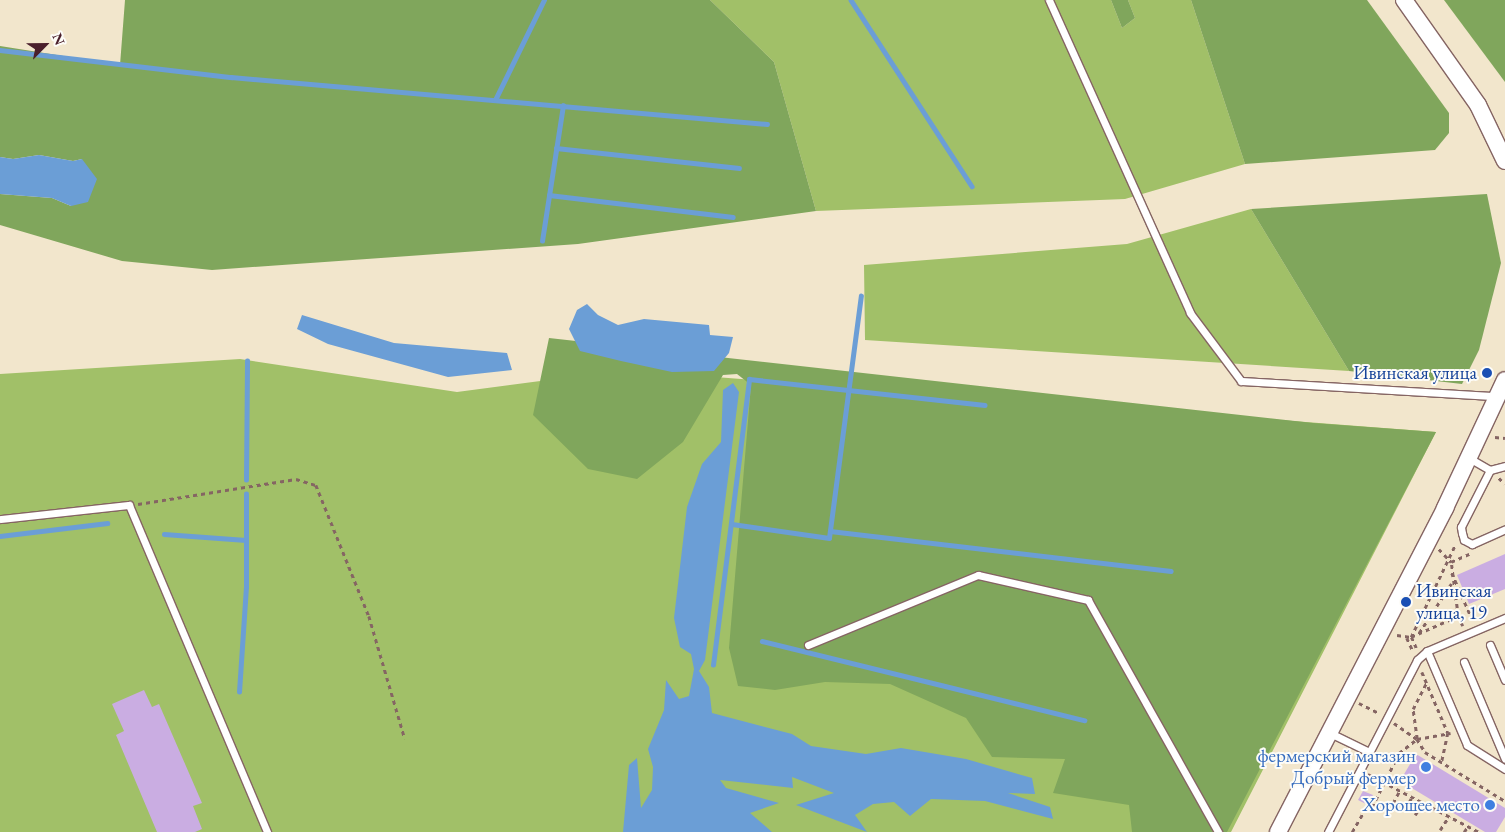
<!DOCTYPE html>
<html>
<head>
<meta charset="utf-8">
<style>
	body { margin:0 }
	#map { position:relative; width:1505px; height:832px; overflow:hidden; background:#f2e6cc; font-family:"EB Garamond",serif }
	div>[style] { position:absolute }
	.green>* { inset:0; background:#a1c068 }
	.forest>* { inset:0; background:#80a65c }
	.water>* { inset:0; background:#6b9ed6 }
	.stream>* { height:4.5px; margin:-2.25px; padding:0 2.25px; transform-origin:2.25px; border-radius:2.25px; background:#6b9ed6 }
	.building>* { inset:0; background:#caade2 }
	.path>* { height:2.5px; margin-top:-1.25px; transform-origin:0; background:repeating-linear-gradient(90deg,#856563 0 4px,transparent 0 8px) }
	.roads { filter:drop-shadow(1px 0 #856563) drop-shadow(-1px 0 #856563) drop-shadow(0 1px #856563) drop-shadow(0 -1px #856563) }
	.service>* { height:7px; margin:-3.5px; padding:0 3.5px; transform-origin:3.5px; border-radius:3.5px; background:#fff }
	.tertiary>* { height:16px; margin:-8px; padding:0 8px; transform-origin:8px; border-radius:8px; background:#fff }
	.dots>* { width:14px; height:14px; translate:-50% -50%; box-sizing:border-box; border:2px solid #fdfcf7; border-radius:50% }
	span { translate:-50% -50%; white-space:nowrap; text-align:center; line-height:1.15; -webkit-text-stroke:4px #fdfcf7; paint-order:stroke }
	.transit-label { font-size:19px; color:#164399 }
	.right { translate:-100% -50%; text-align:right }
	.left { translate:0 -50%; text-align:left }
	.shop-label { font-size:19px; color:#366cbe }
	.north { position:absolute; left:20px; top:20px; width:50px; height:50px; -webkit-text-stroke:4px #fdfcf7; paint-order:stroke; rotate:67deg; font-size:14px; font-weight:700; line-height:20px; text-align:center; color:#4a1f2b }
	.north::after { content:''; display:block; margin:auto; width:18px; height:22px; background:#4a1f2b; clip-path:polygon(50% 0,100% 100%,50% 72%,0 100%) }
</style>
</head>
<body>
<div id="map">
	<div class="green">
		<div style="clip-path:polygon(710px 0,1111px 0,1122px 28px,1135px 18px,1128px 0,1191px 0,1245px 164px,1125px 199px,816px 211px,774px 62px)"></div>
		<div style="clip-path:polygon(1251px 209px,1349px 371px,865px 340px,864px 265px,1127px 244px)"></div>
		<div style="clip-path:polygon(240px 359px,457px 392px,624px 370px,1436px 432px,1231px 832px,0 832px,0 374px)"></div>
	</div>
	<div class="forest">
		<div style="clip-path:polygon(125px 0,710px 0,774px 62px,816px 211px,578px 244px,212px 270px,122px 261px,0 225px,0 194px,52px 198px,71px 206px,82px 159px,73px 161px,39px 155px,13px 159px,0 157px,0 46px,120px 65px)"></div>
		<div style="clip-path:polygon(1111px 0,1128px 0,1135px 18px,1122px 28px)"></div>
		<div style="clip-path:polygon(1191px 0,1367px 0,1449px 113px,1449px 133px,1435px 150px,1245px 164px)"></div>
		<div style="clip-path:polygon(1444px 0,1505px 0,1505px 82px)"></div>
		<div style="clip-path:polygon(1487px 194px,1501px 263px,1479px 350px,1462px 384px,1349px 371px,1251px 209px)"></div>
		<div style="clip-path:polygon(549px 338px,1313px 423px,1436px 432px,1227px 832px,1132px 832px,1129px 805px,1053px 793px,1065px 759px,992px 757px,966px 718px,890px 684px,825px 682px,775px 690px,738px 686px,729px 648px,751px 385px,737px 374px,723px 375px,683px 442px,637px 479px,588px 469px,533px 415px)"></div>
	</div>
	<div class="water">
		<div style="clip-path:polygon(39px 155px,73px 161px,82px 159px,97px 179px,88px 202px,71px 206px,52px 198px,0 194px,0 157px,13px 159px)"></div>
		<div style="clip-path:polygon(587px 304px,598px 315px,618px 325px,644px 319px,709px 325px,710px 335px,733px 337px,729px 353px,714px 371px,672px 372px,621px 361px,580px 351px,569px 329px,577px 310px)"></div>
		<div style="clip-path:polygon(302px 315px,394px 343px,507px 353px,512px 370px,448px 377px,328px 344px,297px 329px)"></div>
		<div style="clip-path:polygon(733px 383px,739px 392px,705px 660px,699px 671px,709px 687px,712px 713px,792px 734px,811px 746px,866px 754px,901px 748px,966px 759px,1032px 778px,1035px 794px,1008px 793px,1050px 807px,1053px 819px,985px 801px,931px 799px,910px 816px,894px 802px,873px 804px,855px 815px,867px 832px,796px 805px,834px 793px,792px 777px,793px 788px,720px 780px,726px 788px,779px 803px,750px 813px,772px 832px,623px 832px,629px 765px,637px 758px,641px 808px,652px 790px,653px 767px,648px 749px,664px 710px,666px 680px,679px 699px,689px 696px,694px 669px,691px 654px,680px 647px,674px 618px,687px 507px,702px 464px,721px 442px,723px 390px)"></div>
	</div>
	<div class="stream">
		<div style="left:851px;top:0;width:222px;rotate:57deg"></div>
		<div style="left:0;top:50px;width:233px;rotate:6.7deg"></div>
		<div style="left:231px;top:77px;width:538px;rotate:5.01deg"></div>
		<div style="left:495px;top:100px;width:111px;rotate:-63.9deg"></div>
		<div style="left:556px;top:148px;width:184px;rotate:6.2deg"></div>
		<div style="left:549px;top:195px;width:185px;rotate:6.8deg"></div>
		<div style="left:542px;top:241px;width:137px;rotate:-81.2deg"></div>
		<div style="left:246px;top:480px;width:119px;rotate:-89.5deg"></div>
		<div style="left:732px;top:524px;width:98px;rotate:8.2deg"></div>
		<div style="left:829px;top:538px;width:244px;rotate:-82.5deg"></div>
		<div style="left:830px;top:531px;width:343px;rotate:6.7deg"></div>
		<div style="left:164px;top:534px;width:82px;rotate:4.2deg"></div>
		<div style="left:0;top:536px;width:108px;rotate:-6.9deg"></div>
		<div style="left:762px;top:641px;width:332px;rotate:13.8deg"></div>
		<div style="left:713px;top:665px;width:288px;rotate:-82.8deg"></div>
		<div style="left:749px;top:379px;width:237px;rotate:6.3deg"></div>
		<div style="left:239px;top:692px;width:105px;rotate:-86.2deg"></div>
		<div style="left:246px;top:587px;width:93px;rotate:-90deg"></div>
	</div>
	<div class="building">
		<div style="clip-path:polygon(1505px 554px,1505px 589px,1469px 604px,1457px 575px)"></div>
		<div style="clip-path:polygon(144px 690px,152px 707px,159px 704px,202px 803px,193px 806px,202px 829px,195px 832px,157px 832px,116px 735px,124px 731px,112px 704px)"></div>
		<div style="clip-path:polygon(1416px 754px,1505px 808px,1505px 817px,1496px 832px,1485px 832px,1400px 781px)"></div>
		<div style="clip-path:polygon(1363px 791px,1373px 795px,1368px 805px,1358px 800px)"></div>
	</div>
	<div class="path">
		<div style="left:1495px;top:437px;width:10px;rotate:6deg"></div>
		<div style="left:1499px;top:478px;width:8px;rotate:45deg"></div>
		<div style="left:138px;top:504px;width:160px;rotate:-9deg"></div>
		<div style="left:296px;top:479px;width:21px;rotate:17deg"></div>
		<div style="left:316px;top:485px;width:141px;rotate:68deg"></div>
		<div style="left:369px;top:616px;width:128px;rotate:73.7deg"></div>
		<div style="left:1439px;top:549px;width:18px;rotate:47deg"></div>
		<div style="left:1452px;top:573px;width:52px;rotate:66.4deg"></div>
		<div style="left:1458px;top:616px;width:54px;rotate:-97.4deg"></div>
		<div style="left:1451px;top:562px;width:20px;rotate:-24deg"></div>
		<div style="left:1419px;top:633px;width:59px;rotate:-56.9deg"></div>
		<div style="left:1397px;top:635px;width:14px;rotate:8deg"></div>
		<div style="left:1411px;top:637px;width:51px;rotate:-24.1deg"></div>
		<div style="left:1458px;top:616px;width:11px;rotate:63deg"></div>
		<div style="left:1407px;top:638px;width:14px;rotate:65deg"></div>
		<div style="left:1416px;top:648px;width:12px;rotate:-114deg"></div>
		<div style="left:1411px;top:637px;width:102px;rotate:-64.4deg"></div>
		<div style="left:1422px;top:672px;width:66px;rotate:66.9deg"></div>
		<div style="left:1448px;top:733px;width:30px;rotate:102deg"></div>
		<div style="left:1359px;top:703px;width:22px;rotate:27deg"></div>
		<div style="left:1394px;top:723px;width:28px;rotate:35deg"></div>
		<div style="left:1417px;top:739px;width:15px;rotate:58deg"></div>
		<div style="left:1425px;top:752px;width:94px;rotate:31.5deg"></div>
		<div style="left:1417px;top:739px;width:30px;rotate:-98deg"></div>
		<div style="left:1413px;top:709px;width:30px;rotate:-63deg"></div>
		<div style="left:1368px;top:774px;width:125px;rotate:27.6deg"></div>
		<div style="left:1393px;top:803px;width:15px;rotate:-62deg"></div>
		<div style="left:1405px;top:809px;width:14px;rotate:-60deg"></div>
		<div style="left:1415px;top:815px;width:15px;rotate:-58deg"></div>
		<div style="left:1440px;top:830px;width:17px;rotate:-57deg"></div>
		<div style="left:1352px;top:832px;width:28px;rotate:-60deg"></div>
		<div style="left:1366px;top:808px;width:6px;rotate:-9deg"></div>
		<div style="left:1372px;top:807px;width:60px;rotate:-63.4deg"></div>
		<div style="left:1399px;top:753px;width:23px;rotate:-38deg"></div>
		<div style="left:1417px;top:739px;width:34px;rotate:-10deg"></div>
		<div style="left:1464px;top:832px;width:7px;rotate:-56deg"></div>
	</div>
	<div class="roads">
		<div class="service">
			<div style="left:1049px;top:0;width:343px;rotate:65.7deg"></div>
			<div style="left:1190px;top:313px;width:85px;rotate:53.1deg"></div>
			<div style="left:1241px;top:381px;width:256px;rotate:3.4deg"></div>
			<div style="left:1469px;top:458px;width:24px;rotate:30deg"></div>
			<div style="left:1490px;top:470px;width:16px;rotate:-15deg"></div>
			<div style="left:1490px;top:470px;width:64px;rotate:117deg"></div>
			<div style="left:1461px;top:527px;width:6px;rotate:81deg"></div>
			<div style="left:1462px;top:533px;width:7px;rotate:74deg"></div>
			<div style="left:1464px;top:540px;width:9px;rotate:27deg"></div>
			<div style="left:1472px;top:544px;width:36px;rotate:-24deg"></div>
			<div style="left:0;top:519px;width:130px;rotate:-6.2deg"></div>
			<div style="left:129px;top:505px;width:355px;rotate:67.1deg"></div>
			<div style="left:808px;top:645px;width:184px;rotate:-22.4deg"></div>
			<div style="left:978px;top:575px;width:113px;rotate:12.8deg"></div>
			<div style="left:1088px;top:600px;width:266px;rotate:60.7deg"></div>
			<div style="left:1490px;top:645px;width:38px;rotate:67deg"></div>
			<div style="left:1427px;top:651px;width:102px;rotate:66.9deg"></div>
			<div style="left:1467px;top:745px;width:45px;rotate:32.3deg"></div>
			<div style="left:1464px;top:662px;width:105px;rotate:67.1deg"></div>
			<div style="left:1330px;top:733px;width:41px;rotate:25.9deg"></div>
			<div style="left:1328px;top:832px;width:194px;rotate:-62.6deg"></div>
			<div style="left:1417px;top:660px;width:13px;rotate:-42deg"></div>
			<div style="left:1427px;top:651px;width:85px;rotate:-22.9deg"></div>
		</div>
		<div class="tertiary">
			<div style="left:1404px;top:0;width:128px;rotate:54.8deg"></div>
			<div style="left:1478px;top:105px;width:62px;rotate:64.3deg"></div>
			<div style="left:1278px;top:832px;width:365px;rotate:-62.7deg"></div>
			<div style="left:1445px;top:508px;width:141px;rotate:-64.9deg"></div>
		</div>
	</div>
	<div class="dots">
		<div style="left:1487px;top:373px;background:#1a4fb4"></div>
		<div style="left:1406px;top:602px;background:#1a4fb4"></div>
		<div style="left:1426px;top:767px;background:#3f7fe0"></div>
		<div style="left:1490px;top:805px;background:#3f7fe0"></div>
	</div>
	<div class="transit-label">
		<span class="right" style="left:1477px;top:373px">Ивинская улица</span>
		<span class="left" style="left:1416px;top:602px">Ивинская<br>улица, 19</span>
	</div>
	<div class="shop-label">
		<span class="right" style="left:1416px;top:767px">фермерский магазин<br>Добрый фермер</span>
		<span class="right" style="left:1480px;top:805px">Хорошее место</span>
	</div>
	<div class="north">N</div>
</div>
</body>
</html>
